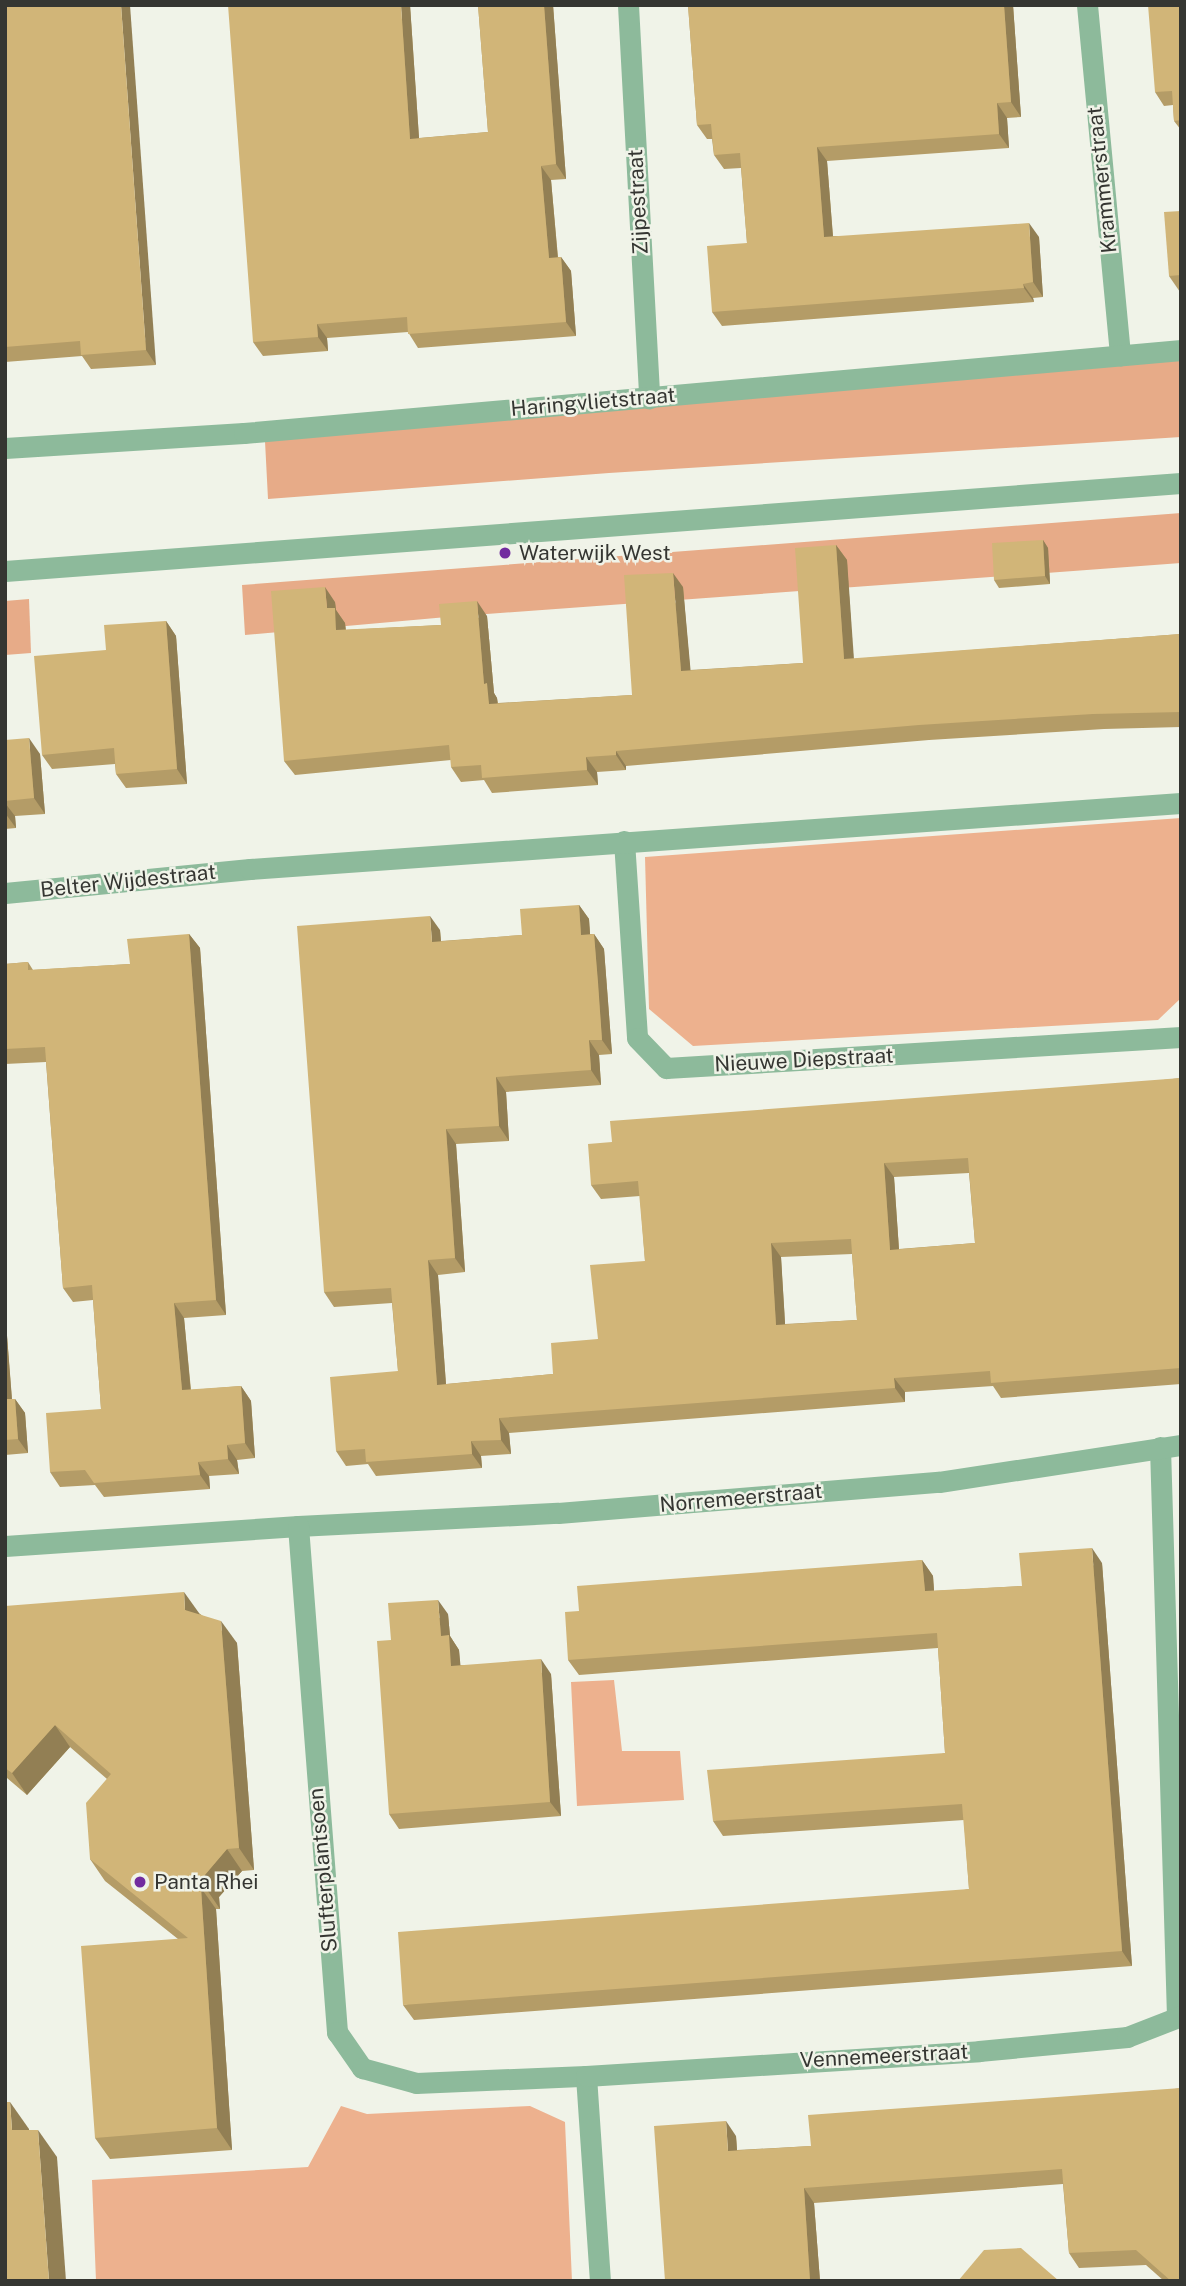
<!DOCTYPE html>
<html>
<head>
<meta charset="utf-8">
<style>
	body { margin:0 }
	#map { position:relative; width:1186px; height:2286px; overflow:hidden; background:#f0f3e8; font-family:"Public Sans",sans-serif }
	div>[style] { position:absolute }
	.green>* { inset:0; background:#edb18e }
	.forest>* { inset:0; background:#e7ab88 }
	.minor>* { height:21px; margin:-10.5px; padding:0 10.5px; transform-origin:10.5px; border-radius:10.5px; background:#8dba9b }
	.wall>* { inset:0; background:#b49c67 }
	.shaded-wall>* { inset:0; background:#927f54 }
	.building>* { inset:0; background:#d1b578 }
	.dots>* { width:19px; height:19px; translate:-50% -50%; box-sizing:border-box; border:4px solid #f0f3e8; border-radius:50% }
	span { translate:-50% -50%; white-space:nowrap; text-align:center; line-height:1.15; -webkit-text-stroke:5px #f0f3e8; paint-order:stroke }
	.street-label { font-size:21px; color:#353632 }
	.poi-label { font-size:21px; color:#353632 }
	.left { translate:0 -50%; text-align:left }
	.frame { position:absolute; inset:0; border:7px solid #353632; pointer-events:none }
</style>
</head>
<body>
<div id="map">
	<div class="green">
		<div style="clip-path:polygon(1181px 818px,1181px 998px,1158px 1020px,693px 1046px,649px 1009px,645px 857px)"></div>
		<div style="clip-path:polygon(614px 1680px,622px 1751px,680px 1751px,684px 1800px,577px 1806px,571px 1682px)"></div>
		<div style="clip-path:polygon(341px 2106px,367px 2114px,530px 2106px,565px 2122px,572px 2281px,96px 2281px,92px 2180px,308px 2167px)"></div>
	</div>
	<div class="forest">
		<div style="clip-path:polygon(1181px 355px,1181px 437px,609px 473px,268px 499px,264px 422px)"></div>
		<div style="clip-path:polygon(1181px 513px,1181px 563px,447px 617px,245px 635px,242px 585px)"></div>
		<div style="clip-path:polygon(29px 599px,31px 653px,5px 655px,5px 601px)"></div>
	</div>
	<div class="minor">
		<div style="left:628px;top:5px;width:394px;rotate:86.9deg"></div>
		<div style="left:1087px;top:5px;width:352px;rotate:84.6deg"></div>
		<div style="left:5px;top:448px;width:239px;rotate:-3.6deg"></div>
		<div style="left:244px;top:433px;width:941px;rotate:-5.06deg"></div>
		<div style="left:5px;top:571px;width:1179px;rotate:-4.28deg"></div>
		<div style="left:624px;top:841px;width:197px;rotate:86.2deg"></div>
		<div style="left:637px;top:1038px;width:42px;rotate:46deg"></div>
		<div style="left:666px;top:1068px;width:516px;rotate:-3.44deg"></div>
		<div style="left:5px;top:893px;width:246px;rotate:-5.6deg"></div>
		<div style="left:250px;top:869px;width:933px;rotate:-4.06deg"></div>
		<div style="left:1160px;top:1447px;width:569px;rotate:88.29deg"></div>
		<div style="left:298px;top:1526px;width:260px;rotate:-2.9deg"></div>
		<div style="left:558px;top:1513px;width:382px;rotate:-4.7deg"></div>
		<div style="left:939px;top:1482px;width:245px;rotate:-8.7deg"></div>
		<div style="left:5px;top:1546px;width:294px;rotate:-3.9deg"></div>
		<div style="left:298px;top:1526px;width:508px;rotate:85.59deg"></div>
		<div style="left:337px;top:2032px;width:44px;rotate:55.2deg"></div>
		<div style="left:362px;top:2068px;width:56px;rotate:15.5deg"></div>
		<div style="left:416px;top:2083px;width:170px;rotate:-2.4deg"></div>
		<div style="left:586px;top:2076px;width:205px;rotate:86.1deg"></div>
		<div style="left:586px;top:2076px;width:394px;rotate:-3.6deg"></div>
		<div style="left:979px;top:2051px;width:149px;rotate:-5.4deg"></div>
		<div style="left:1127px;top:2037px;width:58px;rotate:-21.3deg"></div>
	</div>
	<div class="wall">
		<div style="clip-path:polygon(5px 5px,156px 365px,91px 369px,82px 356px,5px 362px)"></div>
		<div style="clip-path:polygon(410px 5px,419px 138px,488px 132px,478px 5px,553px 5px,566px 179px,551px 180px,558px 257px,561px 257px,571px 271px,576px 336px,418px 348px,408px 332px,327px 338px,328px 351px,263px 356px,253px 342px)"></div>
		<div style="clip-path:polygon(688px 5px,1013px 5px,1021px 117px,1007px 118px,1009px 148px,827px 161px,833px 236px,1039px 237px,1043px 297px,1033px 298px,1034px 302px,722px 326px,712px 312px,747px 243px,741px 168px,724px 169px,714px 155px,712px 139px,707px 139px,697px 125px)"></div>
		<div style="clip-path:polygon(1181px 5px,1181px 130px,1174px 121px,1173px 105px,1164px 106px,1155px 92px)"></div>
		<div style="clip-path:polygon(1181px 211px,1181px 291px,1180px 292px,1169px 276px)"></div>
		<div style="clip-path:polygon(1043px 540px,1048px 548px,1050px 584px,999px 588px,994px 580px)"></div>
		<div style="clip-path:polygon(836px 545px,847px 560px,853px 659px,1181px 634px,1181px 727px,1104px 729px,929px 740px,626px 766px,626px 770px,597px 772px,598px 785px,492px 793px,484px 780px,461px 782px,451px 767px,451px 760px,295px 775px,284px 761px,335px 602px,336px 610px,345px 623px,346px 630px,441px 625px,487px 616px,494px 693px,497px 698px,498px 703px,632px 695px,683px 587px,690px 670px,803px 663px)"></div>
		<div style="clip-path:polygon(166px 621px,176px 636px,187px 784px,126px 788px,116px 774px,115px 764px,52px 769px,42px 755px,106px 650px)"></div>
		<div style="clip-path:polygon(5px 740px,40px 754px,45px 814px,15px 816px,16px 828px,5px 829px)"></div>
		<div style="clip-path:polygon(evenodd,579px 905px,589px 919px,590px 934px,594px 934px,604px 949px,612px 1054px,599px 1055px,601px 1085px,506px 1092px,509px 1141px,456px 1144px,465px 1272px,438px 1275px,446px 1384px,553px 1374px,598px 1339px,645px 1261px,640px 1196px,601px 1199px,591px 1185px,612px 1142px,1181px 1078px,1181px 1384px,1001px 1398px,993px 1386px,905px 1392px,905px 1402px,509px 1433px,511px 1454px,481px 1456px,482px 1468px,376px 1476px,368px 1464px,346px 1466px,336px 1451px,398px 1371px,392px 1303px,334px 1307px,324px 1292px,440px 930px,441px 941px,522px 935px,579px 905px,969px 1173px,975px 1243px,899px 1249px,894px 1177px,969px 1173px,579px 905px,852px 1254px,857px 1320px,785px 1324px,781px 1257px,852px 1254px)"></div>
		<div style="clip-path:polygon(189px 934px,200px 948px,226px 1315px,184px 1318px,191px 1390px,241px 1386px,251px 1401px,255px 1458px,237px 1460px,239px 1474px,209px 1476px,210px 1489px,104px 1497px,95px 1485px,60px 1487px,50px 1472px,101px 1409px,93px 1300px,73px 1302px,63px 1288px,46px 1062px,5px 1064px,5px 964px,28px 962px,33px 970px,130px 964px)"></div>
		<div style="clip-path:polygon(5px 1310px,12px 1399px,15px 1399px,25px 1413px,28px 1453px,5px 1455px)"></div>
		<div style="clip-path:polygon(922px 1560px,933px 1576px,934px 1591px,1022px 1586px,1102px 1563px,1132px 1966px,414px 2020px,403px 2005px,969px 1889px,964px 1820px,723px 1836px,713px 1821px,945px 1753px,938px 1648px,579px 1675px,568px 1660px,579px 1611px)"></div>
		<div style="clip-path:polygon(5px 1606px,199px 1613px,237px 1643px,254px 1870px,242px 1871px,219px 1897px,220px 1909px,216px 1909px,232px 2150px,110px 2159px,95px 2138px,178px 1939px,105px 1881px,90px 1859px,107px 1779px,70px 1747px,27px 1795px,7px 1778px,5px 1778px)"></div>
		<div style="clip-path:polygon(448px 1614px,450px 1636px,459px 1650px,460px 1665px,551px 1674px,561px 1816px,399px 1829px,389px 1814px,391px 1640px)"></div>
		<div style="clip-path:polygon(1181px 2088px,1181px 2281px,1164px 2281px,1146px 2265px,1079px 2268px,1069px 2253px,1063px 2184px,814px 2203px,820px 2281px,665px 2281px,736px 2136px,737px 2150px,811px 2146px)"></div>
	</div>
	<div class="shaded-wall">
		<div style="clip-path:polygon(121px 5px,130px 5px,156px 365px,146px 350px)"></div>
		<div style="clip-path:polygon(401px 5px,410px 5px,420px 153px,410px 139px)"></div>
		<div style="clip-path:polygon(544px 5px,553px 5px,566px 179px,556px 164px)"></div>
		<div style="clip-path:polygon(1004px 5px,1013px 5px,1021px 117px,1011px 102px)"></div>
		<div style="clip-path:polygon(997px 103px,1007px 118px,1009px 148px,999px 134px)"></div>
		<div style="clip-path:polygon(817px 147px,827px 161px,834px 251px,824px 237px)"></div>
		<div style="clip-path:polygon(541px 166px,551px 180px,559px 272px,549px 258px)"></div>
		<div style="clip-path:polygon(1029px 223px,1039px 237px,1043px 297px,1033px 282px)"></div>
		<div style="clip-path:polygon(561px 257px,571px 271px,576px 336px,566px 322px)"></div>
		<div style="clip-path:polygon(1023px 284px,1033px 298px,1034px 302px,1024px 288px)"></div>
		<div style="clip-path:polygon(317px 324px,327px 338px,328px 351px,318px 337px)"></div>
		<div style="clip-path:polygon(1043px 540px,1048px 548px,1050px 584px,1045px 576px)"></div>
		<div style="clip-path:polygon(836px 545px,847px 560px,855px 674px,844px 659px)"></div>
		<div style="clip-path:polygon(673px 573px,683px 587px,692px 686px,681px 671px)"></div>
		<div style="clip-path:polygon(325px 587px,335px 602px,336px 610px,345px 623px,347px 645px,336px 630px,327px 608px)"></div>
		<div style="clip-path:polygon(477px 601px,487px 616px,494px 693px,497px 698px,499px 719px,489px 704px,484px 684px)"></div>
		<div style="clip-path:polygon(166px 621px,176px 636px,187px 784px,177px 769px)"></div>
		<div style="clip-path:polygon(29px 738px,40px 754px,45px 814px,34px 798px)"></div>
		<div style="clip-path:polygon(616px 751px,626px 766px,626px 770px,616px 755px)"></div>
		<div style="clip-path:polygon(586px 757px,597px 772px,598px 785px,587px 770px)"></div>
		<div style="clip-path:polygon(5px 803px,15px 816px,16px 828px,5px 813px)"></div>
		<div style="clip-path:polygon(579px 905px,589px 919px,591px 949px,581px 935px)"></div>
		<div style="clip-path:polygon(430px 916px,440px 930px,442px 956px,432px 942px)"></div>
		<div style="clip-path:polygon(189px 934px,200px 948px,226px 1315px,216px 1300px)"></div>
		<div style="clip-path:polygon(594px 934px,604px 949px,612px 1054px,602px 1040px)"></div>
		<div style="clip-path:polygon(589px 1040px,599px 1055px,601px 1085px,591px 1070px)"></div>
		<div style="clip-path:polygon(496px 1077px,506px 1092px,509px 1141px,499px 1126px)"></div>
		<div style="clip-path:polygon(446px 1129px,456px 1144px,465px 1272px,455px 1258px)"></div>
		<div style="clip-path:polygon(884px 1163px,894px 1177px,900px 1265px,890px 1250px)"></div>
		<div style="clip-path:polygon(771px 1243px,781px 1257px,786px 1339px,776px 1325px)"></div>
		<div style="clip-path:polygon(428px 1260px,438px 1275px,447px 1399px,437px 1385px)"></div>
		<div style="clip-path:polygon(174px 1303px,184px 1318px,192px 1405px,182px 1390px)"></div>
		<div style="clip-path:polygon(5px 1310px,13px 1414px,5px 1402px)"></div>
		<div style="clip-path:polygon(894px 1378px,905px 1392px,905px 1402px,895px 1388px)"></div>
		<div style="clip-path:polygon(241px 1386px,251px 1401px,255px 1458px,245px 1443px)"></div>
		<div style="clip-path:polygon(15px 1399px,25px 1413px,28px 1453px,18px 1439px)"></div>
		<div style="clip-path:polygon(499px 1418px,509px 1433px,511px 1454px,501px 1440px)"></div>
		<div style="clip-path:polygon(471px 1441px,481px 1456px,482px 1468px,472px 1454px)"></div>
		<div style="clip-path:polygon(227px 1445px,237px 1460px,239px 1474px,228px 1459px)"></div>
		<div style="clip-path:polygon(198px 1462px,209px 1476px,210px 1489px,200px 1475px)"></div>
		<div style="clip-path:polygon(1092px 1548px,1102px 1563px,1132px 1966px,1122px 1951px)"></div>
		<div style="clip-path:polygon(922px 1560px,933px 1576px,935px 1606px,925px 1591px)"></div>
		<div style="clip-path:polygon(184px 1592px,199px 1613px,200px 1632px,185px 1610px)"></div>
		<div style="clip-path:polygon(438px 1600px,448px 1614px,450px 1636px,459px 1650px,462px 1681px,451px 1666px,441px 1636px)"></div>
		<div style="clip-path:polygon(221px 1621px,237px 1643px,254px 1870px,239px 1848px)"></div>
		<div style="clip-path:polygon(541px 1659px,551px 1674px,561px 1816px,550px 1802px)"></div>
		<div style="clip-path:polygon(55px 1725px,70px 1747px,27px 1795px,12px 1773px)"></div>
		<div style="clip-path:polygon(227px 1849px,242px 1871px,219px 1897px,220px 1909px,205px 1887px,204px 1876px)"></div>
		<div style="clip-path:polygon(201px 1888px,216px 1909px,232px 2150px,217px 2128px)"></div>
		<div style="clip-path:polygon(10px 2102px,29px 2129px,31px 2157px,12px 2130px)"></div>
		<div style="clip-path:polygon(726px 2121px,736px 2136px,738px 2165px,728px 2151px)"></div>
		<div style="clip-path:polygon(38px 2130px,57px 2157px,66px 2281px,49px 2281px)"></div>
		<div style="clip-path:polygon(804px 2188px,814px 2203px,820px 2281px,810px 2281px)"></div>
	</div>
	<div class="building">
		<div style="clip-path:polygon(5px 5px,121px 5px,146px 350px,81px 355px,80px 341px,5px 347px)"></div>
		<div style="clip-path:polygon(228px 5px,401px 5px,410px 139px,488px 132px,478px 5px,544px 5px,556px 164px,541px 166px,549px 258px,561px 257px,566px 322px,408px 334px,407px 317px,317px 324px,318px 337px,253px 342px)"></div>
		<div style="clip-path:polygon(688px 5px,1004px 5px,1011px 102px,997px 103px,999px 134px,817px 147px,824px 237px,1029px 223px,1033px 282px,1023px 284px,1024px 288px,712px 312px,707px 246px,747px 243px,740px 153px,714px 155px,711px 124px,697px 125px)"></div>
		<div style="clip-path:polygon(1148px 5px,1181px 5px,1181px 120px,1174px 121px,1172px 91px,1155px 92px)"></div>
		<div style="clip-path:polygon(1181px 211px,1181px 275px,1169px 276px,1164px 212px)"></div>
		<div style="clip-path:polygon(1043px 540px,1045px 576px,994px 580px,992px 543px)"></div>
		<div style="clip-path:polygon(836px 545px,844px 659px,1181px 634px,1181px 712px,1093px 714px,919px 725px,616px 751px,616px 755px,586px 757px,587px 770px,482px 778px,481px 765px,451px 767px,449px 745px,284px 761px,271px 591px,325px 587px,327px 608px,335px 608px,336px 630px,441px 625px,439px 604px,477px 601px,484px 684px,487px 683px,489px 704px,632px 695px,624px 575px,673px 573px,681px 671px,803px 663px,795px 548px)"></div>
		<div style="clip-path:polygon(166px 621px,177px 769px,116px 774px,114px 748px,42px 755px,34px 656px,106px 650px,104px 625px)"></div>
		<div style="clip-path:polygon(29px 738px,34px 798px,5px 801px,5px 740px)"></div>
		<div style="clip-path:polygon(evenodd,579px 905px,581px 935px,594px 934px,598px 982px,602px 1040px,589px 1040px,591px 1070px,496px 1077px,499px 1126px,446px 1129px,455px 1258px,428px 1260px,437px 1385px,553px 1374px,551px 1343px,598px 1339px,590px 1265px,645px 1261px,638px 1181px,591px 1185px,588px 1144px,612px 1142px,610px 1121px,1181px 1078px,1181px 1368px,991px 1383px,990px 1371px,894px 1378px,895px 1388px,499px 1418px,501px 1440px,471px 1441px,472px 1454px,366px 1462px,365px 1449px,336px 1451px,330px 1377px,398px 1371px,391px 1288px,324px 1292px,297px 926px,430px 916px,432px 942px,522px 935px,520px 909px,579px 905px,968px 1158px,975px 1243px,890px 1250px,884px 1163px,968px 1158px,579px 905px,851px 1239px,857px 1320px,776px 1325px,771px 1243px,851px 1239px)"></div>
		<div style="clip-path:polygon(189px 934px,216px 1300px,174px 1303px,182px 1390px,241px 1386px,245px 1443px,227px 1445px,228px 1459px,198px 1462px,200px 1475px,94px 1483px,85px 1470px,50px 1472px,46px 1413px,101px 1409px,92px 1285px,63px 1288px,45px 1047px,5px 1049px,5px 964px,28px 962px,28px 970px,130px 964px,127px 939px)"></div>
		<div style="clip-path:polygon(5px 1399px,15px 1399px,18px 1439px,5px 1440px)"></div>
		<div style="clip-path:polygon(1092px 1548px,1122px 1951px,403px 2005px,398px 1932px,969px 1889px,962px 1804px,713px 1821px,707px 1770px,945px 1753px,937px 1633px,568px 1660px,565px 1612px,579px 1611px,577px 1586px,922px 1560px,925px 1591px,1022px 1586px,1019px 1553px)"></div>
		<div style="clip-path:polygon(184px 1592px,185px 1610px,221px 1621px,239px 1848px,227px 1849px,204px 1876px,205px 1887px,201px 1888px,217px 2128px,95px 2138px,81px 1946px,188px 1938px,90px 1859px,86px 1803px,111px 1774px,55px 1725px,12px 1773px,5px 1768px,5px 1606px)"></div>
		<div style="clip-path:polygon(438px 1600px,441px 1636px,449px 1635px,451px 1666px,541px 1659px,550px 1802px,389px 1814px,377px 1641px,391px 1640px,388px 1603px)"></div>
		<div style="clip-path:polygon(1181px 2088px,1181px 2281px,1171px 2281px,1136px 2250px,1069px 2253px,1062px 2169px,804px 2188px,810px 2281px,665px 2281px,654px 2126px,726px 2121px,728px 2151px,811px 2146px,808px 2115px)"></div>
		<div style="clip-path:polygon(5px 2102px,10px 2102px,12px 2130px,38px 2130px,49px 2281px,5px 2281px)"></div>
		<div style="clip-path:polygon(1021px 2248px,1059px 2281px,958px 2281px,984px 2250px)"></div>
	</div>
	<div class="dots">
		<div style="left:505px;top:553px;background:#722c9f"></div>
		<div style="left:140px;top:1882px;background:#722c9f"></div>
	</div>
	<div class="street-label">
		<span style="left:1102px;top:180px;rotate:-96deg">Krammerstraat</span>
		<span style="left:638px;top:202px;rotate:-93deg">Zijpestraat</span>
		<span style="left:593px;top:402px;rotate:-5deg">Haringvlietstraat</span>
		<span style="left:128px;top:881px;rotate:-6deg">Belter Wijdestraat</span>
		<span style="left:804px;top:1060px;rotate:-3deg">Nieuwe Diepstraat</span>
		<span style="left:741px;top:1498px;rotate:-5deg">Norremeerstraat</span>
		<span style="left:323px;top:1870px;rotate:-95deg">Slufterplantsoen</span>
		<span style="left:884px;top:2056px;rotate:-3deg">Vennemeerstraat</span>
	</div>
	<div class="poi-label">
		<span class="left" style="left:519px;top:553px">Waterwijk West</span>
		<span class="left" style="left:154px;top:1882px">Panta Rhei</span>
	</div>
	<div class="frame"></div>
</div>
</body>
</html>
